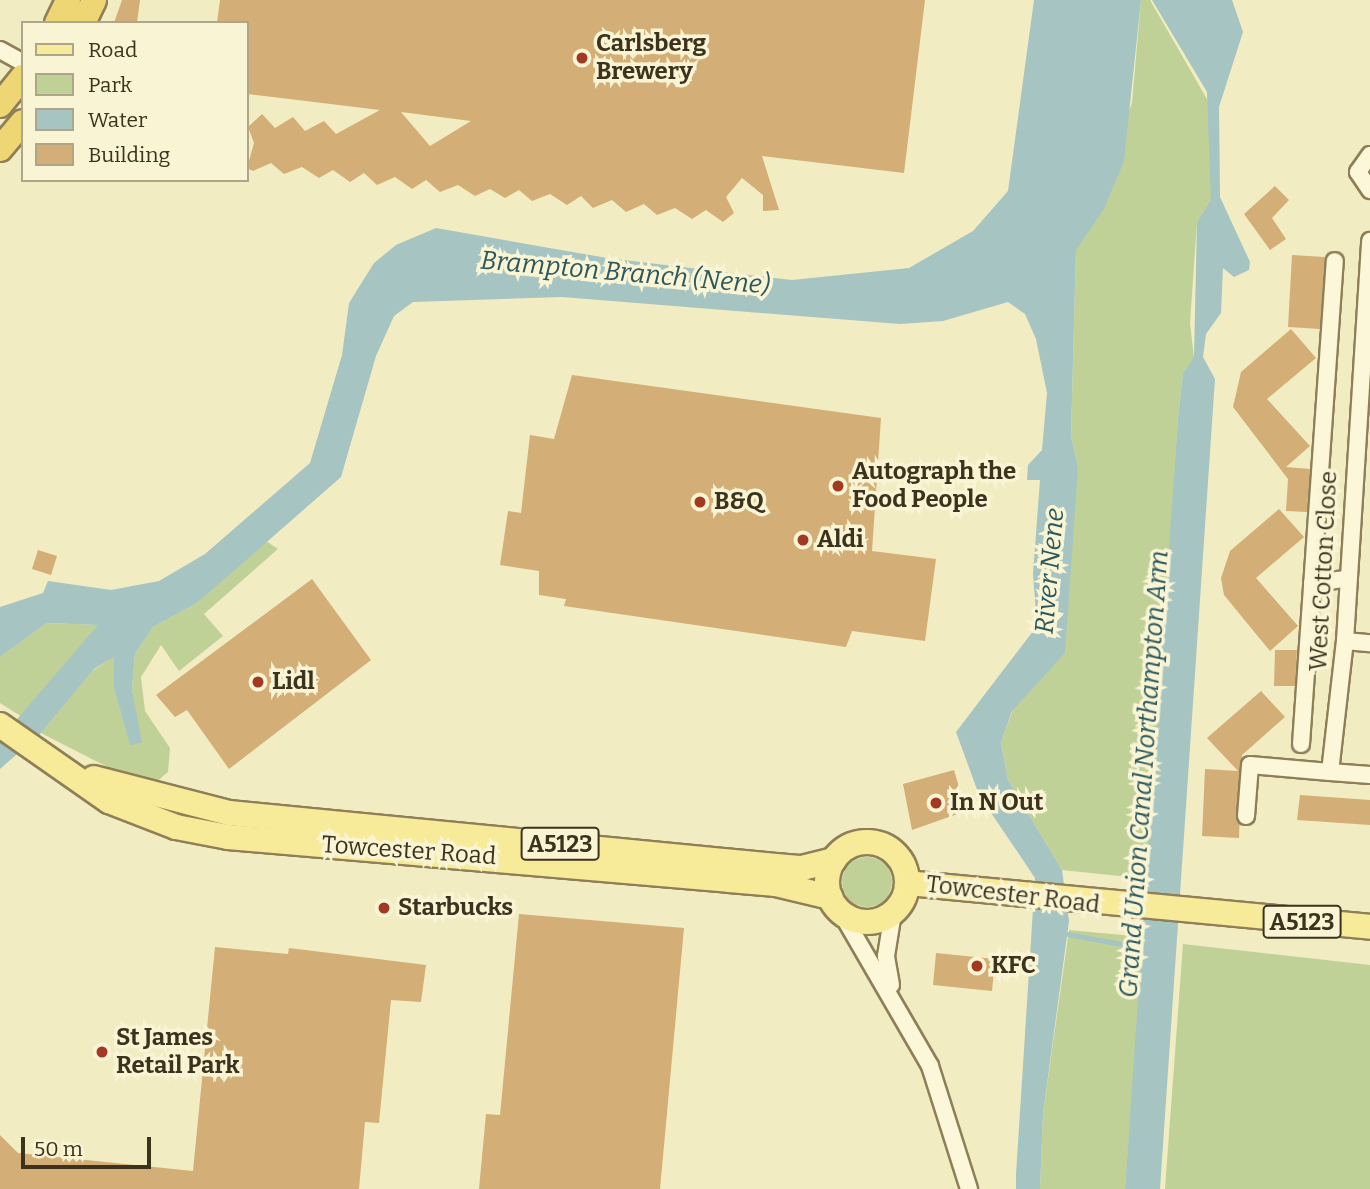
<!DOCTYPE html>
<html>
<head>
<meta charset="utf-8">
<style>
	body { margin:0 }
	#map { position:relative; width:1370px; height:1189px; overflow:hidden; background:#f2ecc3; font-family:Bitter,serif }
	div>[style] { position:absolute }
	.green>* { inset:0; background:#bfd196 }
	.round { border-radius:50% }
	.water>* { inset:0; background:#a6c4c1 }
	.stream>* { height:5px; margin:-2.5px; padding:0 2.5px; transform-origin:2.5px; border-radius:2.5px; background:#a6c4c1 }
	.building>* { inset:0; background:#d3ae76 }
	.roads { filter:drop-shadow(2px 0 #8e7f58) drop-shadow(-2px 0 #8e7f58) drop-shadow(0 2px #8e7f58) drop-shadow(0 -2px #8e7f58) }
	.minor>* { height:16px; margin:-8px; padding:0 8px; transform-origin:8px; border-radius:8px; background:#fbf7d8 }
	.primary>* { height:24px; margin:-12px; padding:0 12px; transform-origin:12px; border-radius:12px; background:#f7eb99 }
	.primary>.ring { margin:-12px; padding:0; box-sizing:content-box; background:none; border:24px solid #f7eb99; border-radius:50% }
	.trunk>* { height:24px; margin:-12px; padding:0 12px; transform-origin:12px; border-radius:12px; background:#efd674 }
	.dots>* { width:19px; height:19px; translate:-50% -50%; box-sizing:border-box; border:4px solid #f8f4d4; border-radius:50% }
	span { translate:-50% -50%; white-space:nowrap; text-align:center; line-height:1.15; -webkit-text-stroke:7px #f8f4d4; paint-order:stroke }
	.shield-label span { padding:2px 5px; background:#f8f4d4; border:2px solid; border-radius:5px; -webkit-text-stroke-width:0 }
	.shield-label { font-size:23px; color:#3c321d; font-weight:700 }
	.poi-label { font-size:24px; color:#3c321d; font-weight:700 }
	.left { translate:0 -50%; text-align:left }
	.street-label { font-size:24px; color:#3c321d }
	.water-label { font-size:26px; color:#2c575d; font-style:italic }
	.legend { position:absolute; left:21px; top:21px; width:228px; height:161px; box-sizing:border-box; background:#f8f4d4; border:2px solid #ada68b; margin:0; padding:9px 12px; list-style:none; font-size:21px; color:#3c321d }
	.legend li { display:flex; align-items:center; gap:14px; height:35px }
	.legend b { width:35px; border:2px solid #ada68b }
	.scale { position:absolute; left:21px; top:1137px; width:130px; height:32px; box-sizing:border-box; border:4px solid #3c321d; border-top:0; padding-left:9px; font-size:21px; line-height:24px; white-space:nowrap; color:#3c321d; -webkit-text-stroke:5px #f8f4d4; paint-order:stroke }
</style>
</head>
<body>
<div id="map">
	<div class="green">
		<div style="clip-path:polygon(1141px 0,1150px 0,1211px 106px,1211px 201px,1197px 222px,1190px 323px,1194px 358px,1183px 373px,1178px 417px,1149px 879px,1062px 870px,1008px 780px,1001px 743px,1068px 555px,1078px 467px,1071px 436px,1076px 250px,1132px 103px)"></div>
		<div style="clip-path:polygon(266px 541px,278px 549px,204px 614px,223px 636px,179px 671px,161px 645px,141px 677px,145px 711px,170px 748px,168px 772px,155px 783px,125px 776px,41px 733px,92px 671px,115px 656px,114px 689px,130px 744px,141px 743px,132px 689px,135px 654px,153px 627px,197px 603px)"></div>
		<div style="clip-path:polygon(47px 623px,99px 625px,22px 717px,0 703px,0 657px)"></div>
		<div class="round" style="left:842px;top:857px;width:50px;height:50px"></div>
		<div style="clip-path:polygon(1069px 930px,1144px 937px,1125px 1189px,1040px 1189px,1043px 1114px)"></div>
		<div style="clip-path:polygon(1183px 944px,1370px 965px,1370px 1189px,1165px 1189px)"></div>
	</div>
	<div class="water">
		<div style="clip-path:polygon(1034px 0,1141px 0,1124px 161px,1104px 209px,1076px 250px,1071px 436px,1078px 467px,1065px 653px,1012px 711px,1001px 743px,1008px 780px,1062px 870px,1069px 921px,1043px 1114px,1040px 1189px,1016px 1189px,1016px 1174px,1035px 878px,979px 795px,956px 732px,1037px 626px,1033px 574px,1040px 480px,1027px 480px,1028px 465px,1042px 450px,1047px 393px,1036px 339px,1025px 314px,1008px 302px,943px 321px,900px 324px,562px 297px,413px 302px,394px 316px,376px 356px,341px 477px,197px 603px,153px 627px,135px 654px,132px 689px,142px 743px,130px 745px,114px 689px,114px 657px,94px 669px,41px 733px,0 769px,0 739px,98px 625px,47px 623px,0 657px,0 607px,43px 593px,48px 581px,111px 590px,159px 581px,205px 554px,310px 463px,342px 355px,349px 303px,374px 263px,396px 245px,436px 228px,607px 258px,792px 280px,909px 268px,973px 231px,1008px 191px)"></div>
		<div style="clip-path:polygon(1152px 0,1232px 0,1243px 32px,1219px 107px,1220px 197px,1250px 262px,1249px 270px,1234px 277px,1223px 268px,1221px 313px,1206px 334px,1203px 357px,1215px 379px,1160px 1189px,1125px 1189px,1178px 417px,1183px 373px,1194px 357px,1197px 222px,1211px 200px,1207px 92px)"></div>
	</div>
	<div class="stream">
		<div style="left:1062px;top:933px;width:87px;rotate:10.5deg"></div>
	</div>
	<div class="building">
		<div style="clip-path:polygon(122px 0,140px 0,137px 23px,114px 23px)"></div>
		<div style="clip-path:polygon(evenodd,220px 0,925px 0,904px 173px,762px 156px,779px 210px,763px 211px,763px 195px,742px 178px,726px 197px,734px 213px,723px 222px,706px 210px,692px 219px,675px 208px,657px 215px,644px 204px,626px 212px,612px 200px,593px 208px,581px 196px,567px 205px,550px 194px,532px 201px,519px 190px,505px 198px,490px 189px,475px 196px,458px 185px,440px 192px,426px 180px,412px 189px,395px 177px,377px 185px,364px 173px,350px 182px,333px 170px,319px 178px,302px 167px,284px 174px,271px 163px,253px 171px,247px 168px,254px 143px,248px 127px,262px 114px,275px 128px,293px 117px,305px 131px,324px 121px,336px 134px,380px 110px,247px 94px,247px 23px,217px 23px,220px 0,401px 112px,471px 121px,430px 146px,401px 112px)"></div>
		<div style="clip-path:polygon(1275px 186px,1289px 200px,1272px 218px,1286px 239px,1270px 250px,1244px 214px)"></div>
		<div style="clip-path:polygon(1292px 255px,1325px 257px,1320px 329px,1288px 327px)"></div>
		<div style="clip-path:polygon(1291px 329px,1316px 358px,1267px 399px,1310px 446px,1286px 467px,1310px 469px,1307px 512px,1286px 511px,1288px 479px,1233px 407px,1241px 372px)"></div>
		<div style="clip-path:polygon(572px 375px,881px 418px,872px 551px,936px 559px,925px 641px,852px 631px,846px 647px,564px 606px,566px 599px,539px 595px,539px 571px,500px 565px,508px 511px,521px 513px,530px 435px,554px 439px)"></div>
		<div style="clip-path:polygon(1279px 509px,1304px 537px,1256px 578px,1298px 626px,1270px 651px,1224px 595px,1221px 578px,1230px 551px)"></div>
		<div style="clip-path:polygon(38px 550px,57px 556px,51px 575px,32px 569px)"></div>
		<div style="clip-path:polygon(312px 579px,371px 660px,229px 769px,187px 710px,175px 717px,156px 695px)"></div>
		<div style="clip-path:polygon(1275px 650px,1297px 650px,1295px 686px,1274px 686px)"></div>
		<div style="clip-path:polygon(1261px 691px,1285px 717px,1242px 755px,1239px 838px,1202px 836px,1205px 769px,1238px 771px,1207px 738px)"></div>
		<div style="clip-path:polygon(954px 770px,966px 811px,912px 830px,903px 784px)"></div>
		<div style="clip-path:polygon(1300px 795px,1370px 800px,1370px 825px,1297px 820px)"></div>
		<div style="clip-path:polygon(519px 914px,684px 928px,660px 1189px,479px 1189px,486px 1114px,500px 1115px)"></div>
		<div style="clip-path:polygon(215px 947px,288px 954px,289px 948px,426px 965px,421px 1002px,391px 1000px,379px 1123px,365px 1122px,359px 1189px,0 1189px,0 1135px,18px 1153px,193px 1171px)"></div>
		<div style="clip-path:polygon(936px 953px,995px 959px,992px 991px,933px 985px)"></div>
	</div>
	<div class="roads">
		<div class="minor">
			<div style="left:0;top:50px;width:26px;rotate:29deg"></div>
			<div style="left:1370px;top:155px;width:21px;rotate:125deg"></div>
			<div style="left:1358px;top:172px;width:22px;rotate:56deg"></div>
			<div style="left:1312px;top:583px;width:32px;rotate:-7deg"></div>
			<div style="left:1345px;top:641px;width:25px;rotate:5deg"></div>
			<div style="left:1301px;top:744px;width:484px;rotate:-86deg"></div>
			<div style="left:1330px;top:772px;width:40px;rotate:4.3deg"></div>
			<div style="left:1246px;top:816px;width:51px;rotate:-85.5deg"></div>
			<div style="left:1250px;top:765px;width:80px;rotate:5deg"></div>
			<div style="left:1330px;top:772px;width:132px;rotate:-83.5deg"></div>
			<div style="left:1345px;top:641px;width:401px;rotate:-86.4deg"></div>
			<div style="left:842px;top:914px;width:176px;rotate:59.9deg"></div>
			<div style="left:930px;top:1066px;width:129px;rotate:72.4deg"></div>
			<div style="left:891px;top:985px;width:29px;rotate:-100deg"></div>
			<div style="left:886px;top:956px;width:44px;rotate:-80.8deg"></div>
		</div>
		<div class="primary">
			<div style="left:0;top:725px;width:133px;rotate:34.9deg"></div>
			<div style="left:109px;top:801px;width:72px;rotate:21.2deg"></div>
			<div style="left:176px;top:827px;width:53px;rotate:10.9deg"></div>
			<div style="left:228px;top:837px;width:550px;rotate:4.9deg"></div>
			<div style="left:776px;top:884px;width:56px;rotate:13.5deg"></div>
			<div style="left:94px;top:778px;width:139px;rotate:14.5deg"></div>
			<div style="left:229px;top:813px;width:539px;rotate:5.54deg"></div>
			<div style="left:765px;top:865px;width:37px;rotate:5deg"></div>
			<div style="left:802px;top:868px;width:33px;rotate:-14deg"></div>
			<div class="ring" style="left:827px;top:842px;width:56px;height:56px"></div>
			<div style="left:907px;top:883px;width:465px;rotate:5.4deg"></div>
		</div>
		<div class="trunk">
			<div style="left:57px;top:23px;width:25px;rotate:-64deg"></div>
			<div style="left:83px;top:23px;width:25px;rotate:-64deg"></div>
			<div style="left:0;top:105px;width:36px;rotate:-51deg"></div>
			<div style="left:0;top:149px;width:35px;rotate:-50deg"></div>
		</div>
	</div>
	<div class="dots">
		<div style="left:582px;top:58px;background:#a23a23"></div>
		<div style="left:838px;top:486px;background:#a23a23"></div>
		<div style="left:700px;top:502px;background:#a23a23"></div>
		<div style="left:803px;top:540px;background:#a23a23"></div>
		<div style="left:258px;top:682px;background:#a23a23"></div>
		<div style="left:936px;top:803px;background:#a23a23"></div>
		<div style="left:384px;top:908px;background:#a23a23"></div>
		<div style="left:977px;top:966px;background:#a23a23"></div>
		<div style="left:102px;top:1052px;background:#a23a23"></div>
	</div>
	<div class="shield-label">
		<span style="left:560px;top:844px">A5123</span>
		<span style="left:1302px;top:922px">A5123</span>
	</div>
	<div class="poi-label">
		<span class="left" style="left:596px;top:58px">Carlsberg<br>Brewery</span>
		<span class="left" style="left:852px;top:486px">Autograph the<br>Food People</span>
		<span class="left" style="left:714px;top:502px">B&amp;Q</span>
		<span class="left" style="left:817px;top:540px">Aldi</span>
		<span class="left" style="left:272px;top:682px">Lidl</span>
		<span class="left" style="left:950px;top:803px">In N Out</span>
		<span class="left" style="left:398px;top:908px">Starbucks</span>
		<span class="left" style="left:991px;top:966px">KFC</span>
		<span class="left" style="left:116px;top:1052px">St James<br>Retail Park</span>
	</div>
	<div class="street-label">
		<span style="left:1324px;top:571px;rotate:-87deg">West Cotton Close</span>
		<span style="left:409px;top:851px;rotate:4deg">Towcester Road</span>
		<span style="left:1013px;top:895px;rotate:7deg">Towcester Road</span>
	</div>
	<div class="water-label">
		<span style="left:625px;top:273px;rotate:5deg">Brampton Branch (Nene)</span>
		<span style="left:1050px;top:571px;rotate:-85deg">River Nene</span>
		<span style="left:1144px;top:774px;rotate:-86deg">Grand Union Canal Northampton Arm</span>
	</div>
	<ul class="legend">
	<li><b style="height:9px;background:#f7eb99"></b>Road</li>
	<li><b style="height:19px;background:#bfd196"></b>Park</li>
	<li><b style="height:19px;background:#a6c4c1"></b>Water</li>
	<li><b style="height:19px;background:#d3ae76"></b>Building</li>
	</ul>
	<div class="scale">50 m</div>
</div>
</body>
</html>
